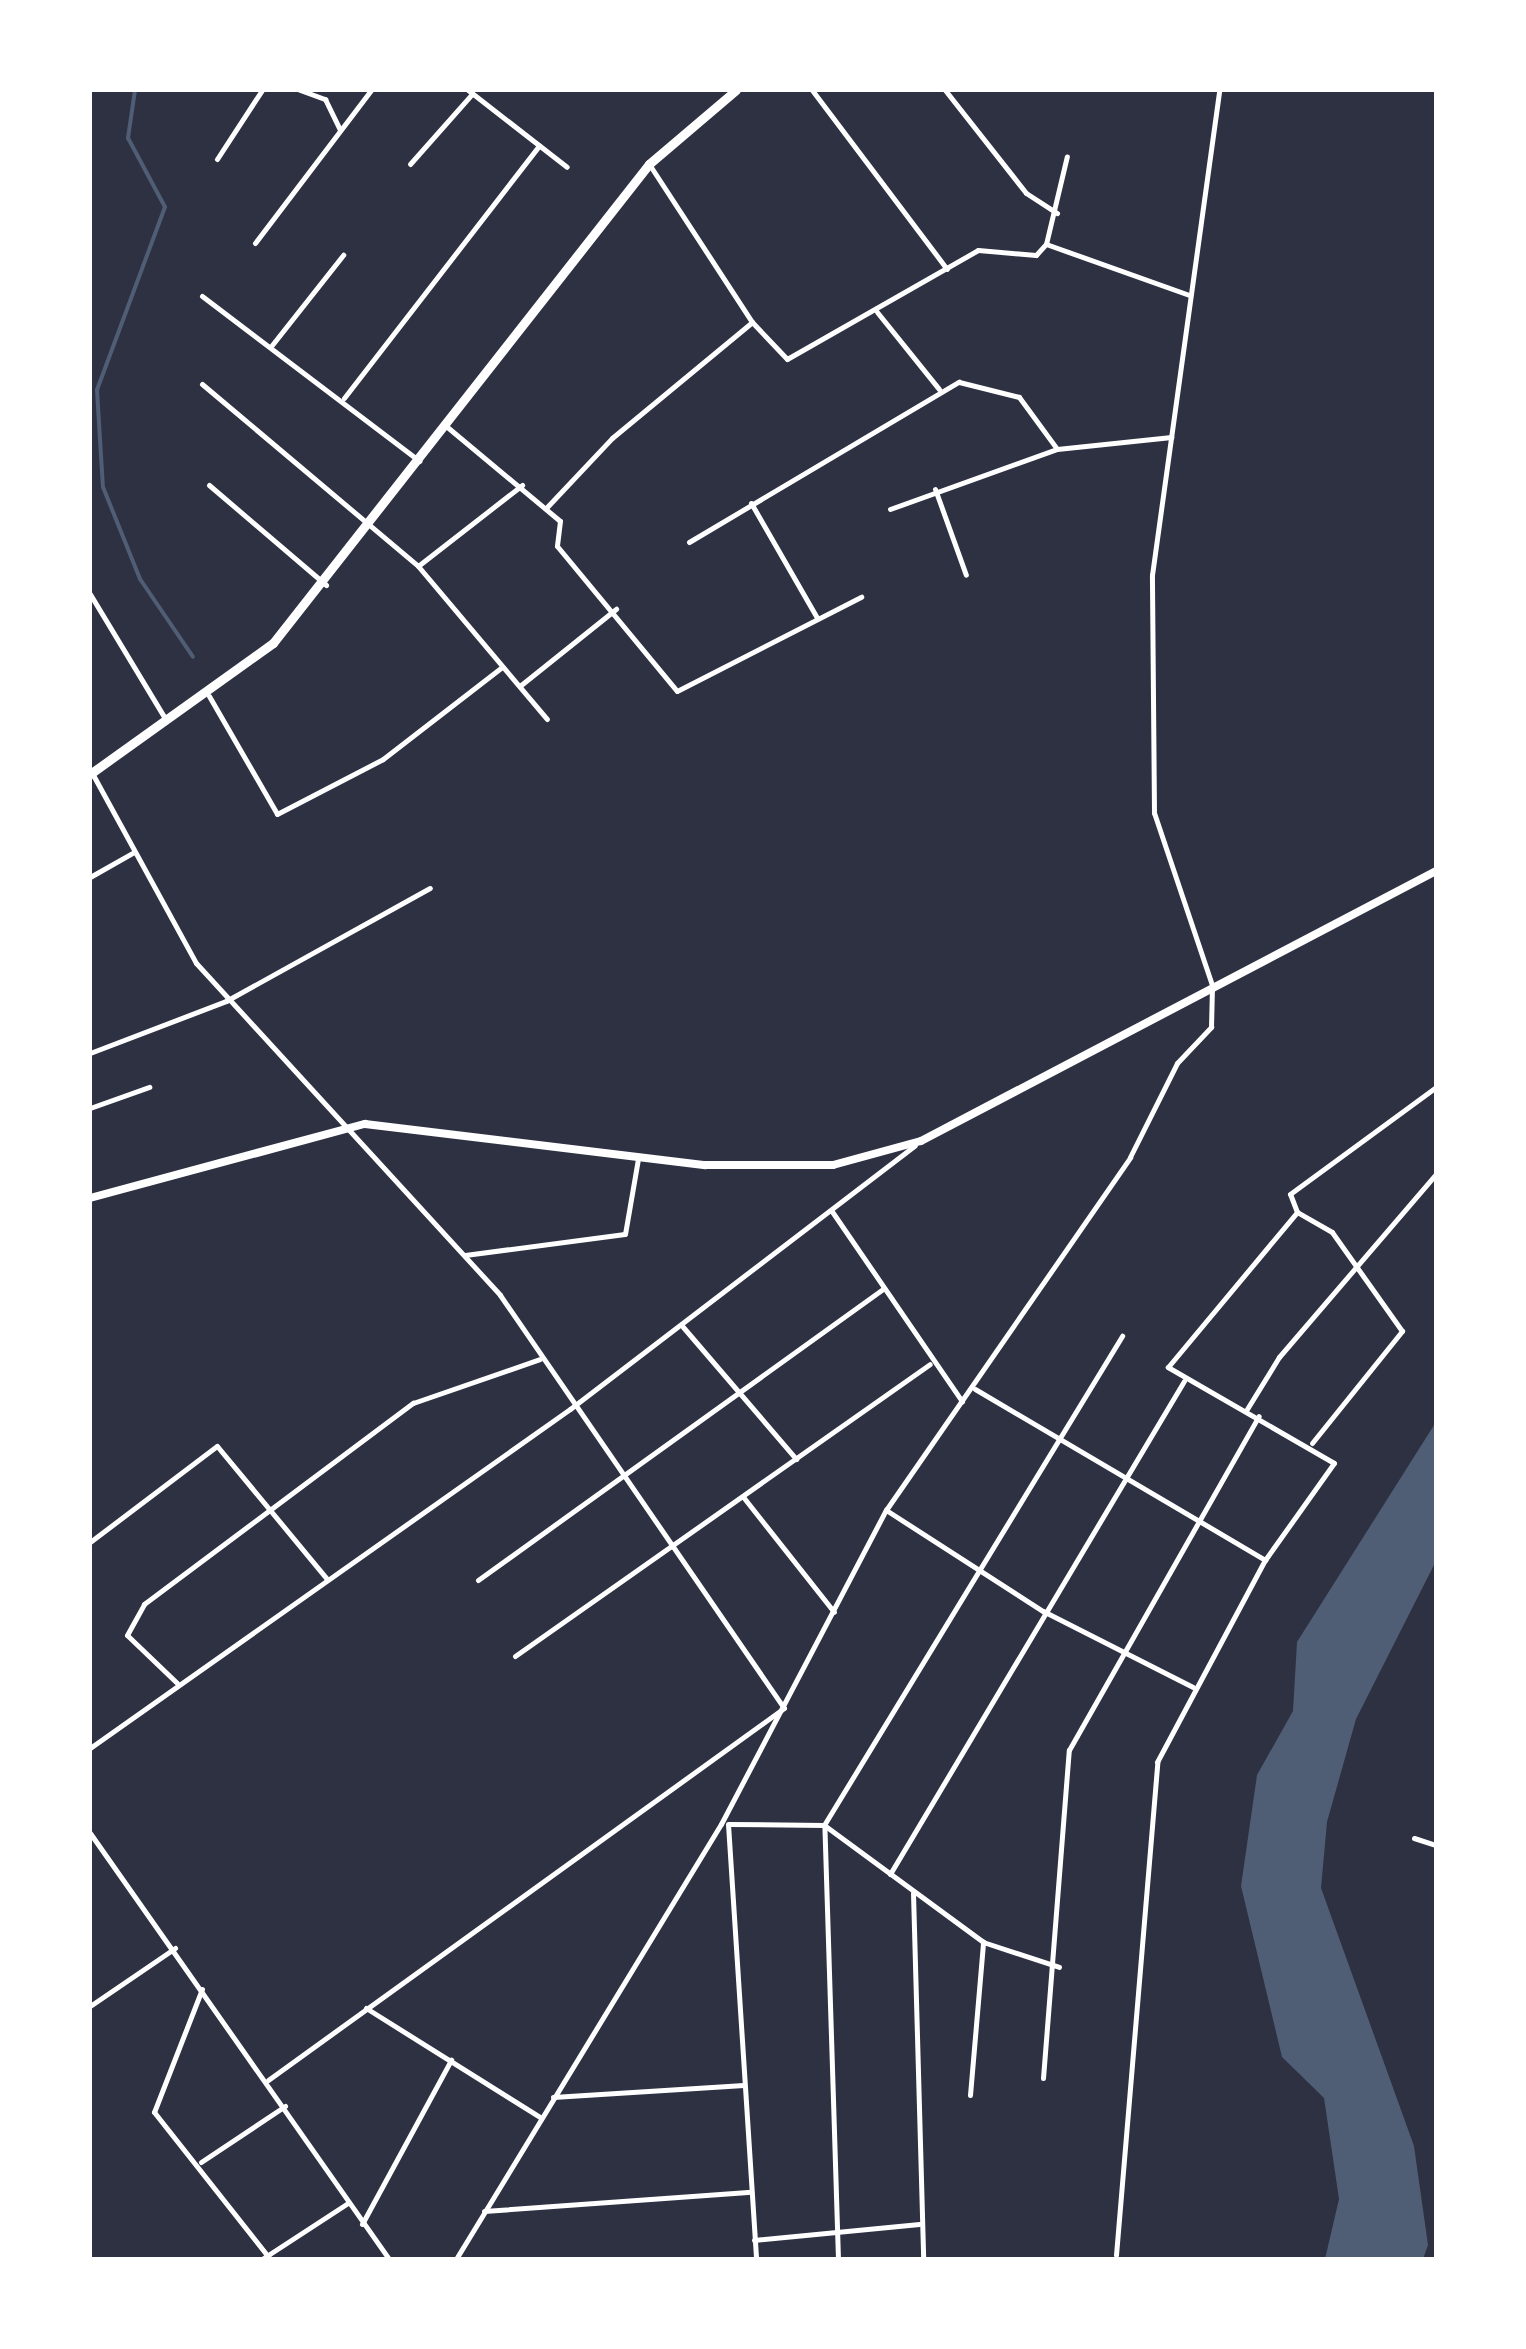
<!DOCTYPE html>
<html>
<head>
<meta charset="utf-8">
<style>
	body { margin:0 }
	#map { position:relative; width:1526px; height:2349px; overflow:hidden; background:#2d3142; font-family:Montserrat,sans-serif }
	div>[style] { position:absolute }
	.water>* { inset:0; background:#4f5d75 }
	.stream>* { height:4px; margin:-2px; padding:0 2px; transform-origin:2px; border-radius:2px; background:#4f5d75 }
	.minor>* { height:5px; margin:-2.5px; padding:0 2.5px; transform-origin:2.5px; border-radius:2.5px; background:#fff }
	.tertiary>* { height:8px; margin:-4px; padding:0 4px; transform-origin:4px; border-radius:4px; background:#fff }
	.primary>* { height:9px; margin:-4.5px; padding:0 4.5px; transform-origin:4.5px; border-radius:4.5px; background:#fff }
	span { translate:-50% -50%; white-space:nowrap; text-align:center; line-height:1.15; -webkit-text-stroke:8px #fff; paint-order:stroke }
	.frame { position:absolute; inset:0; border:92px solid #fff; pointer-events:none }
</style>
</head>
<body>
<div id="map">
	<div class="water">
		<div style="clip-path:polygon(1436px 1422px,1436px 1561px,1356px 1719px,1327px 1822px,1321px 1888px,1414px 2146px,1428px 2245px,1423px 2259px,1325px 2259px,1339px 2199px,1324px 2098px,1282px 2057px,1241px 1886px,1257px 1775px,1293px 1711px,1297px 1642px)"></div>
	</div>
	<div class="stream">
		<div style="left:135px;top:90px;width:49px;rotate:98.3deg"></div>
		<div style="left:128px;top:138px;width:78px;rotate:61.8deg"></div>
		<div style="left:165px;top:207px;width:195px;rotate:110.4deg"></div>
		<div style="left:97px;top:390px;width:97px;rotate:86.5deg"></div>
		<div style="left:103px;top:487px;width:99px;rotate:68.1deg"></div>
		<div style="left:140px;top:579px;width:94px;rotate:55.8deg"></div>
	</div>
	<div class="minor">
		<div style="left:300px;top:90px;width:27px;rotate:20deg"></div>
		<div style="left:325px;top:99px;width:34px;rotate:64deg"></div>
		<div style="left:468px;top:90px;width:125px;rotate:37.9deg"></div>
		<div style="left:812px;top:90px;width:224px;rotate:53deg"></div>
		<div style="left:945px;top:90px;width:131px;rotate:51.8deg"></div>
		<div style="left:1026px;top:193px;width:37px;rotate:33deg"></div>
		<div style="left:217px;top:159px;width:82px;rotate:-56.9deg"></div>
		<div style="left:410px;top:164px;width:94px;rotate:-48.5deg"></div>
		<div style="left:649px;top:164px;width:189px;rotate:56.9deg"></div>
		<div style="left:752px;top:322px;width:51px;rotate:46.6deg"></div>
		<div style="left:787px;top:359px;width:220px;rotate:-29.7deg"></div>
		<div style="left:978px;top:250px;width:58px;rotate:4.9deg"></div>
		<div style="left:1036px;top:255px;width:15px;rotate:-48deg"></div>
		<div style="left:1046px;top:244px;width:152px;rotate:19.6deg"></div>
		<div style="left:255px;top:243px;width:192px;rotate:-52.8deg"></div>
		<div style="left:1046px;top:244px;width:90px;rotate:-76.6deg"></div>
		<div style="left:202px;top:296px;width:273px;rotate:37.2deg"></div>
		<div style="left:877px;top:312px;width:99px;rotate:51.2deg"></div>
		<div style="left:272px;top:345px;width:115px;rotate:-51.7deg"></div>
		<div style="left:202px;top:384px;width:282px;rotate:40.1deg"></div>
		<div style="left:418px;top:566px;width:200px;rotate:49.9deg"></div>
		<div style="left:344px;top:398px;width:319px;rotate:-52.3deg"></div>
		<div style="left:446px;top:426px;width:148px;rotate:39.8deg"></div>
		<div style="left:560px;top:521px;width:25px;rotate:97deg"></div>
		<div style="left:557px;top:546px;width:188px;rotate:50.4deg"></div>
		<div style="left:677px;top:691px;width:207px;rotate:-27.1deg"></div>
		<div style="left:209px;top:485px;width:154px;rotate:40.5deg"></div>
		<div style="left:935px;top:489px;width:91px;rotate:70.2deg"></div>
		<div style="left:751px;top:503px;width:133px;rotate:60.1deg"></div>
		<div style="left:547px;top:507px;width:95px;rotate:-46.7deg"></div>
		<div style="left:612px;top:438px;width:182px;rotate:-39.6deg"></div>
		<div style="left:890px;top:509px;width:177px;rotate:-19.8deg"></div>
		<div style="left:1057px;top:449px;width:115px;rotate:-6deg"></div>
		<div style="left:689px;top:542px;width:314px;rotate:-30.7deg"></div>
		<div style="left:959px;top:382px;width:62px;rotate:14deg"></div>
		<div style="left:1019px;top:397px;width:64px;rotate:53.8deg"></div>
		<div style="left:418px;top:566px;width:132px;rotate:-37.9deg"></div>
		<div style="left:90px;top:594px;width:147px;rotate:58.9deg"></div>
		<div style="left:521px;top:685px;width:122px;rotate:-38.7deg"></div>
		<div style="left:209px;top:696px;width:136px;rotate:60deg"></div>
		<div style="left:277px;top:814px;width:119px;rotate:-27.4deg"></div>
		<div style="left:383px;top:759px;width:150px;rotate:-37.7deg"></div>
		<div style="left:92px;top:773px;width:217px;rotate:61.3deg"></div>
		<div style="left:196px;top:963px;width:450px;rotate:47.5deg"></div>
		<div style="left:500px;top:1295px;width:501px;rotate:55.49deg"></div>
		<div style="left:784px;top:1708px;width:636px;rotate:144.21deg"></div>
		<div style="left:90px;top:877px;width:51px;rotate:-29.6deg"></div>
		<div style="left:90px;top:1053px;width:146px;rotate:-20.9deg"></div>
		<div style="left:226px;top:1001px;width:233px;rotate:-29deg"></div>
		<div style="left:90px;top:1108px;width:63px;rotate:-19.6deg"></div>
		<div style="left:831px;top:1210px;width:232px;rotate:55.6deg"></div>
		<div style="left:465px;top:1255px;width:161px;rotate:-7.5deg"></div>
		<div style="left:625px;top:1234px;width:76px;rotate:-80.2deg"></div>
		<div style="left:683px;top:1327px;width:174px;rotate:49.4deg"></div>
		<div style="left:975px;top:1389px;width:337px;rotate:30.5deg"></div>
		<div style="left:1247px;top:1409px;width:61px;rotate:-58.4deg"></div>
		<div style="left:1279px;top:1357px;width:241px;rotate:-49.4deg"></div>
		<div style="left:1312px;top:1443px;width:144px;rotate:-51.2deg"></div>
		<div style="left:1402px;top:1331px;width:121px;rotate:-125.3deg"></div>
		<div style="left:1332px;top:1232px;width:40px;rotate:-150.3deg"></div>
		<div style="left:1297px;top:1212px;width:19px;rotate:-111deg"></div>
		<div style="left:1290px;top:1194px;width:181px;rotate:-36.2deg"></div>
		<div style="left:744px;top:1498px;width:145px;rotate:51.7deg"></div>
		<div style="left:886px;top:1510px;width:187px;rotate:32.8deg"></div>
		<div style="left:1043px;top:1611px;width:168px;rotate:26.9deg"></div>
		<div style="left:90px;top:1542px;width:159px;rotate:-37.1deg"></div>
		<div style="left:217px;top:1446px;width:173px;rotate:50.4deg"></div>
		<div style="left:478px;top:1580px;width:499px;rotate:-35.7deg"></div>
		<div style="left:515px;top:1656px;width:507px;rotate:-35.13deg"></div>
		<div style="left:177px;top:1683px;width:69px;rotate:-136.2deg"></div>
		<div style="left:127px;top:1635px;width:35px;rotate:-61deg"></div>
		<div style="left:144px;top:1604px;width:336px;rotate:-36.8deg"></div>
		<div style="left:413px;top:1403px;width:134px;rotate:-19.1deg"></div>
		<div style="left:90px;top:1748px;width:588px;rotate:-35.23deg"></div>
		<div style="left:570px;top:1409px;width:434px;rotate:-37.4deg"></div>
		<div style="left:728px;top:1824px;width:436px;rotate:86.3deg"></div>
		<div style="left:729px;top:1824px;width:95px;rotate:0.6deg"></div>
		<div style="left:824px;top:1825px;width:197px;rotate:36.3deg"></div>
		<div style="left:983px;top:1942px;width:80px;rotate:18.2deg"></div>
		<div style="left:90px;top:1833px;width:520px;rotate:54.94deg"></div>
		<div style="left:1414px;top:1838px;width:23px;rotate:18deg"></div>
		<div style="left:890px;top:1874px;width:574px;rotate:-59.19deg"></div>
		<div style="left:913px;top:1893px;width:366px;rotate:88.4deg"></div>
		<div style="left:202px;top:1989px;width:132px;rotate:111.3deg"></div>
		<div style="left:154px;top:2112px;width:187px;rotate:51.7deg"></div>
		<div style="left:90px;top:2006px;width:103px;rotate:-34.3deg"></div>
		<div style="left:366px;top:2008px;width:205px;rotate:32.1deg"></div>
		<div style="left:1043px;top:2078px;width:329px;rotate:-85.5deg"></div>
		<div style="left:1069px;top:1750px;width:384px;rotate:-60.4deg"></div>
		<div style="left:970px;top:2095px;width:154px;rotate:-85.1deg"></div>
		<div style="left:553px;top:2097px;width:191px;rotate:-3.6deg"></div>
		<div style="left:201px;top:2162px;width:101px;rotate:-33.7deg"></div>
		<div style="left:484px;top:2211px;width:268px;rotate:-4.1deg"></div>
		<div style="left:362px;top:2224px;width:187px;rotate:-61.5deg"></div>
		<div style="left:754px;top:2240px;width:166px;rotate:-5.5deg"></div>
		<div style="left:1116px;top:2255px;width:495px;rotate:-85.2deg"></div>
		<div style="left:1157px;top:1762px;width:229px;rotate:-61.9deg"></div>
		<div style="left:1265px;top:1560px;width:119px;rotate:-54.6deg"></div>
		<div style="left:1334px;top:1463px;width:192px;rotate:-150deg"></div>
		<div style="left:1168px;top:1367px;width:202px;rotate:-50.2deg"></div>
		<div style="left:262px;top:2259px;width:103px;rotate:-33.1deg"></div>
		<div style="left:456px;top:2259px;width:509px;rotate:-58.65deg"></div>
		<div style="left:721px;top:1824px;width:355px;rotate:-62.3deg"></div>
		<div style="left:886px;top:1510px;width:429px;rotate:-55.3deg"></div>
		<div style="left:1130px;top:1157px;width:105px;rotate:-63.4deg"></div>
		<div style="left:1177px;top:1063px;width:50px;rotate:-46.6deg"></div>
		<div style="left:1211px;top:1027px;width:42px;rotate:-88.6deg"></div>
		<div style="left:1212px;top:985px;width:182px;rotate:-108.6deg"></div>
		<div style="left:1154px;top:813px;width:238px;rotate:-90.5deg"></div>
		<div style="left:1152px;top:575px;width:490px;rotate:-82.1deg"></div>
		<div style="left:838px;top:2259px;width:434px;rotate:-91.8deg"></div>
		<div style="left:824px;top:1825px;width:573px;rotate:-58.64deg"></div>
	</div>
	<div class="tertiary">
		<div style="left:90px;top:1198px;width:285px;rotate:-15.1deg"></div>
		<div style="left:365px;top:1124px;width:343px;rotate:6.9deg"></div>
		<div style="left:706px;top:1165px;width:127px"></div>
		<div style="left:833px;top:1165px;width:91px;rotate:-15.3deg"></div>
		<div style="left:921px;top:1141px;width:581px;rotate:-27.67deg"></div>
	</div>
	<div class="primary">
		<div style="left:90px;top:774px;width:225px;rotate:-35.6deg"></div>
		<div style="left:273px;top:643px;width:609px;rotate:-51.87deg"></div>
		<div style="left:649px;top:164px;width:114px;rotate:-40.4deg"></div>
	</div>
	<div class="frame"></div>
</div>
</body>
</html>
